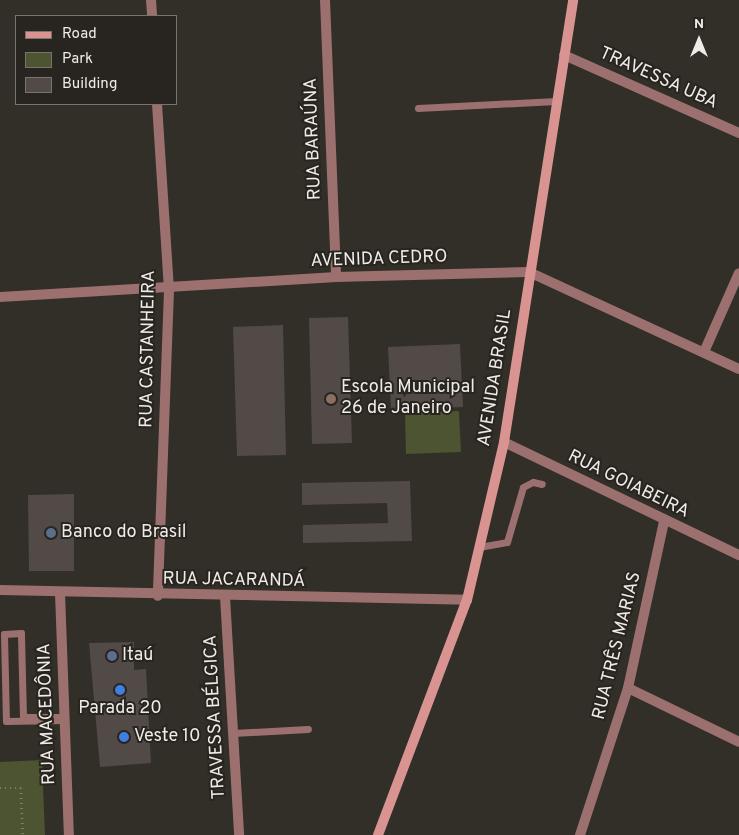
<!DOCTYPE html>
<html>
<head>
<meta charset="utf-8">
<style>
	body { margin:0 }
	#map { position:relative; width:739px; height:835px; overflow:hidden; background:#322e28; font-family:Overpass,sans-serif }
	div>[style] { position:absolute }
	.green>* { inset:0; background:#4c5431 }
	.building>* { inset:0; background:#524a47 }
	.path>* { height:2.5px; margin-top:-1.25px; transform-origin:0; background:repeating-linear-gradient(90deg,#807c77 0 1px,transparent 0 5px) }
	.service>* { height:7px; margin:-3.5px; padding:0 3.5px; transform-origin:3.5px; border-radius:3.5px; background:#9b706f }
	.minor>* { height:10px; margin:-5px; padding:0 5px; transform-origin:5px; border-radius:5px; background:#9b706f }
	.tertiary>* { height:10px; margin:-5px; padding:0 5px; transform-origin:5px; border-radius:5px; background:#9b706f }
	.secondary>* { height:10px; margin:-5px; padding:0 5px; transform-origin:5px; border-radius:5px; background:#d99492 }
	.dots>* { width:14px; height:14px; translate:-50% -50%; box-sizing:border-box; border:2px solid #28241f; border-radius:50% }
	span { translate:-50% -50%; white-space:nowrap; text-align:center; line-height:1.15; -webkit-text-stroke:4px #28241f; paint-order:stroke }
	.street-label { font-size:18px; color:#efece8 }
	.poi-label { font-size:18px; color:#efece8 }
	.left { translate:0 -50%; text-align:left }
	.legend { position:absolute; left:15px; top:15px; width:162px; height:90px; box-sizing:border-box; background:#28241f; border:1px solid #78746f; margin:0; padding:6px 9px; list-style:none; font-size:15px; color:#efece8 }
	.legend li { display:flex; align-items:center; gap:10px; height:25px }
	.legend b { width:25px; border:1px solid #78746f }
	.north { position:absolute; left:674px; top:15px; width:50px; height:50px; -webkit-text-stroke:4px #28241f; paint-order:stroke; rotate:0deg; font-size:14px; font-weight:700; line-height:20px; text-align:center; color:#efece8 }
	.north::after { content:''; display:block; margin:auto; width:18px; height:22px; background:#efece8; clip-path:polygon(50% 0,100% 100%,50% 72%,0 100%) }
</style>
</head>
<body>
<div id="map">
	<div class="green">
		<div style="clip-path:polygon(459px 411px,461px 452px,406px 454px,405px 413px)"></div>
		<div style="clip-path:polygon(42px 760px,45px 835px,0 835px,0 762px)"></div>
	</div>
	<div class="building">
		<div style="clip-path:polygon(348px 317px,352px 443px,312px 444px,309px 318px)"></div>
		<div style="clip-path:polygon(283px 325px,286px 455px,237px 456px,233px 327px)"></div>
		<div style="clip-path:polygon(460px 344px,463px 407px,391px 410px,388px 347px)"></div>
		<div style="clip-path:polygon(410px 481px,412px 541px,303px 543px,303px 525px,388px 523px,387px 503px,302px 505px,302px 483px)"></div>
		<div style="clip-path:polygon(74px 494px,74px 571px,29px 571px,28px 495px)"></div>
		<div style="clip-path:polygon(134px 642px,134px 670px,146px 669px,151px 763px,100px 767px,89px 643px)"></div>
	</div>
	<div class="path">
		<div style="left:0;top:788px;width:21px"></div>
		<div style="left:21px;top:788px;width:47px;rotate:87.6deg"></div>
	</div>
	<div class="service">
		<div style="left:418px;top:108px;width:138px;rotate:-2.9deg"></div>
		<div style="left:479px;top:547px;width:28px;rotate:-10deg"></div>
		<div style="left:507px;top:542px;width:57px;rotate:-73.8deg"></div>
		<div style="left:523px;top:487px;width:11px;rotate:-27deg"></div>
		<div style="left:533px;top:482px;width:9px;rotate:13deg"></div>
		<div style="left:65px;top:717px;width:42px;rotate:180deg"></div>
		<div style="left:23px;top:717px;width:84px;rotate:-91.4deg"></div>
		<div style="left:21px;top:633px;width:17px;rotate:177deg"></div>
		<div style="left:4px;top:634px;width:87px;rotate:88.7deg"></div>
		<div style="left:6px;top:721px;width:59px;rotate:-1deg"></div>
		<div style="left:233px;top:733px;width:75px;rotate:-3.1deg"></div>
	</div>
	<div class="minor">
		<div style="left:151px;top:0;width:16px;rotate:86deg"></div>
		<div style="left:325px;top:0;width:277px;rotate:87.7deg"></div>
		<div style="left:564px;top:55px;width:192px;rotate:24deg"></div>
		<div style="left:157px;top:104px;width:186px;rotate:86.3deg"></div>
		<div style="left:169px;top:290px;width:306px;rotate:92.1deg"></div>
		<div style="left:0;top:297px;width:337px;rotate:-3.4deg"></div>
		<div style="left:336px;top:277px;width:193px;rotate:-1.5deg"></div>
		<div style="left:529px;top:272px;width:231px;rotate:24.8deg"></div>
		<div style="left:704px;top:352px;width:86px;rotate:-66.1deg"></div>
		<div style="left:504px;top:442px;width:261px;rotate:25.7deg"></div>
		<div style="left:60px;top:593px;width:242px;rotate:87.9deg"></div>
		<div style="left:225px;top:597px;width:238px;rotate:86.6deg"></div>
		<div style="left:628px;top:688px;width:123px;rotate:25.9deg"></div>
		<div style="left:580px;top:835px;width:155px;rotate:-71.9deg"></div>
		<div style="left:628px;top:688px;width:171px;rotate:-77.8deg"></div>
	</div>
	<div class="tertiary">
		<div style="left:0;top:590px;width:467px;rotate:1.2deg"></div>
	</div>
	<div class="secondary">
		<div style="left:378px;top:835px;width:251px;rotate:-69.3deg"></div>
		<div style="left:467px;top:600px;width:162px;rotate:-76.8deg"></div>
		<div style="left:504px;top:442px;width:447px;rotate:-81.1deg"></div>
	</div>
	<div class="dots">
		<div style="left:331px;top:399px;background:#8d6e63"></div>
		<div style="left:51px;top:533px;background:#5c6f8a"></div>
		<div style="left:112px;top:656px;background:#5c6f8a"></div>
		<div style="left:120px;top:690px;background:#3f7fe0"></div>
		<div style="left:124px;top:737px;background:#3f7fe0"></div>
	</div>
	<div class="street-label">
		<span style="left:658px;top:79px;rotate:24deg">TRAVESSA UBA</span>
		<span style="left:314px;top:139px;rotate:-92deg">RUA BARAÚNA</span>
		<span style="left:379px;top:260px;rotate:-2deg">AVENIDA CEDRO</span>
		<span style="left:149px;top:349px;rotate:-89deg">RUA CASTANHEIRA</span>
		<span style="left:496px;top:378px;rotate:-81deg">AVENIDA BRASIL</span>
		<span style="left:628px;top:485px;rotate:26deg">RUA GOIABEIRA</span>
		<span style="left:234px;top:581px;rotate:1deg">RUA JACARANDÁ</span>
		<span style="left:618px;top:646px;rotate:-76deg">RUA TRÊS MARIAS</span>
		<span style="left:48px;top:714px;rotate:-92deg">RUA MACEDÔNIA</span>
		<span style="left:216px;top:717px;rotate:-93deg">TRAVESSA BÉLGICA</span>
	</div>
	<div class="poi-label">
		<span class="left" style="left:341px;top:399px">Escola Municipal<br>26 de Janeiro</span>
		<span class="left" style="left:61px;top:533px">Banco do Brasil</span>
		<span class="left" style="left:122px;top:656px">Itaú</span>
		<span style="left:120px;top:709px">Parada 20</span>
		<span class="left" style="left:134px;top:737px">Veste 10</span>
	</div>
	<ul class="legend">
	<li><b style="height:6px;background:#d99492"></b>Road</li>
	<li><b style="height:14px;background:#4c5431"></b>Park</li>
	<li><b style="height:14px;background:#524a47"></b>Building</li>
	</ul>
	<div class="north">N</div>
</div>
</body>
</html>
